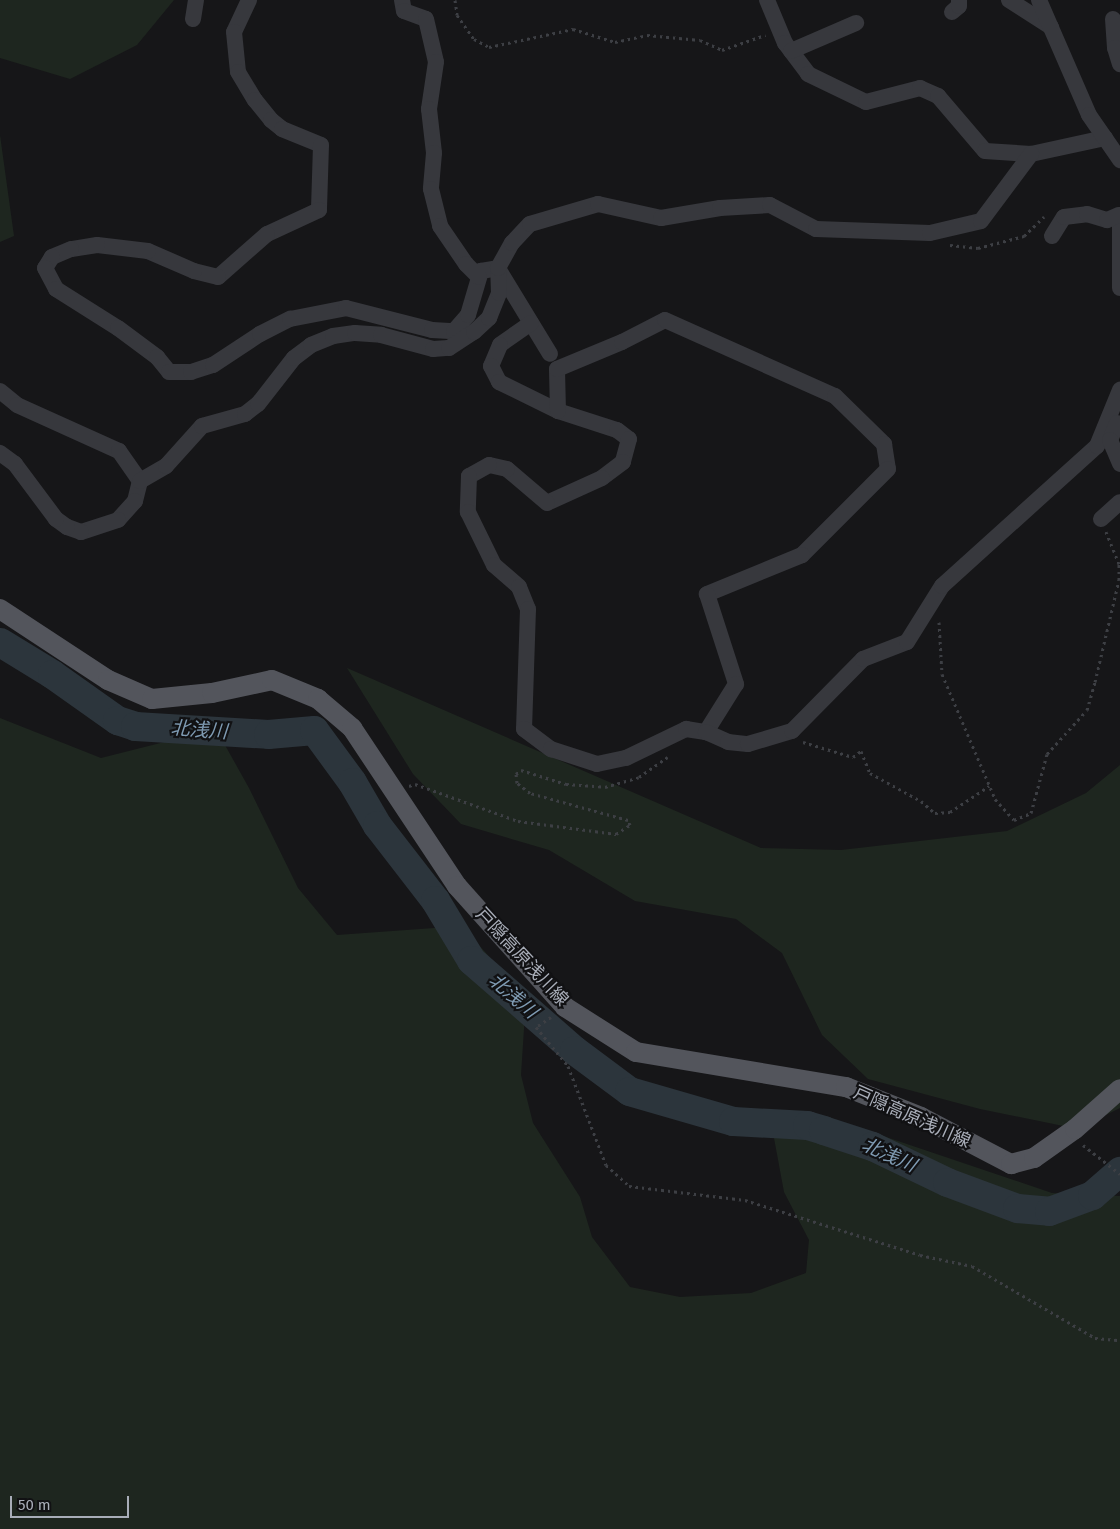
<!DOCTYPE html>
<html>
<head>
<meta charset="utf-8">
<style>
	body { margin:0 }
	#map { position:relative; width:1120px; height:1529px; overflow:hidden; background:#161618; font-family:"Fira Sans","Noto Sans JP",sans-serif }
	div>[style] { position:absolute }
	.green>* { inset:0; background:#1e261f }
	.river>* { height:29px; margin:-14.5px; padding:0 14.5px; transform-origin:14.5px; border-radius:14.5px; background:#2c353c }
	.path>* { height:3px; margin-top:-1.5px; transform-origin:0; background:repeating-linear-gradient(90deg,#3d3f44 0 2.5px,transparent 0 6.5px) }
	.minor>* { height:16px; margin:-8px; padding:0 8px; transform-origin:8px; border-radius:8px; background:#37383d }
	.major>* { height:20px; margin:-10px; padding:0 10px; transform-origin:10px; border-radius:10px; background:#53555c }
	span { translate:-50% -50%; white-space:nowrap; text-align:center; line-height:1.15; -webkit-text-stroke:4.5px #111113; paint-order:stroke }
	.street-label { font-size:18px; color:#a8adb8 }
	.water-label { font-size:19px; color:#7f9bb3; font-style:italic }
	.scale { position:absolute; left:10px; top:1496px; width:119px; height:22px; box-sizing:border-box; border:2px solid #a8adb8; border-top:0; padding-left:6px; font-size:15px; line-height:18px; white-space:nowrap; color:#a8adb8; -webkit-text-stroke:4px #111113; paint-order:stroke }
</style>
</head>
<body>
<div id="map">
	<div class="green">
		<div style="clip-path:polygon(0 0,174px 0,137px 45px,70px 79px,0 58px)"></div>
		<div style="clip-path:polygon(0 135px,14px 236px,0 242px)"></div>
		<div style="clip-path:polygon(347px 668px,761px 848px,841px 850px,1007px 831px,1086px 793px,1120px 765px,1120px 1108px,1078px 1129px,980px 1109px,868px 1079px,822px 1035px,782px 953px,736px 919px,635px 901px,549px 850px,461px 824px,413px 774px)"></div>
		<div style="clip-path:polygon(0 718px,101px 758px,216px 729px,249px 788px,298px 888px,337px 935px,462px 926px,526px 998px,521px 1075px,533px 1123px,580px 1197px,592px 1237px,630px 1287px,680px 1297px,751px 1293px,806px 1273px,809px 1240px,784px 1192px,774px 1138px,821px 1115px,1052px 1193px,1120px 1196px,1120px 1529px,0 1529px)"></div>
	</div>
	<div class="river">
		<div style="left:0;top:642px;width:61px;rotate:31.6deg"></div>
		<div style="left:52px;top:674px;width:80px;rotate:35.3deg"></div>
		<div style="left:117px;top:720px;width:19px;rotate:18deg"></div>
		<div style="left:135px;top:726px;width:133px;rotate:3.4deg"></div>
		<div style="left:268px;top:734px;width:46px;rotate:-5deg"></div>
		<div style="left:314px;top:730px;width:64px;rotate:53.8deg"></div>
		<div style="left:352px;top:782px;width:50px;rotate:59.8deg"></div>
		<div style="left:377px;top:825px;width:95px;rotate:52.3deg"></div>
		<div style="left:435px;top:900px;width:70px;rotate:59deg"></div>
		<div style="left:471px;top:960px;width:137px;rotate:41.1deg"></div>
		<div style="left:574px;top:1050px;width:69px;rotate:36.7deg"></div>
		<div style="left:629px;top:1091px;width:108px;rotate:16.1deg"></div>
		<div style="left:733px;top:1121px;width:74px;rotate:3.1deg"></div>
		<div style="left:807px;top:1125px;width:17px;rotate:17deg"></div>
		<div style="left:823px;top:1130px;width:52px;rotate:18.1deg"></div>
		<div style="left:872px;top:1146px;width:83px;rotate:25.6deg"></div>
		<div style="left:947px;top:1182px;width:75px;rotate:20.4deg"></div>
		<div style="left:1017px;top:1208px;width:32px;rotate:5deg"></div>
		<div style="left:1049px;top:1211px;width:46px;rotate:-20.4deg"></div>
		<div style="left:1092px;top:1195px;width:37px;rotate:-41deg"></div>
	</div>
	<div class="path">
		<div style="left:455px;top:0;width:15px;rotate:82deg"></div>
		<div style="left:457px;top:15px;width:29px;rotate:55deg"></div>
		<div style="left:474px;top:39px;width:17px;rotate:28deg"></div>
		<div style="left:489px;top:47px;width:86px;rotate:-12.1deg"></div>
		<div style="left:573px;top:29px;width:44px;rotate:17.2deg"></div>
		<div style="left:615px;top:42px;width:33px;rotate:-12deg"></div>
		<div style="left:647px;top:35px;width:53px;rotate:5.4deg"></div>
		<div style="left:700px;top:40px;width:24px;rotate:24deg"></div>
		<div style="left:722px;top:50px;width:46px;rotate:-19.2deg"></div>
		<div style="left:950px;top:245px;width:28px;rotate:6deg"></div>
		<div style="left:978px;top:248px;width:48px;rotate:-14.6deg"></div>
		<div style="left:1024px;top:236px;width:28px;rotate:-44deg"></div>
		<div style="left:939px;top:622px;width:52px;rotate:86.7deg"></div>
		<div style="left:942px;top:674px;width:136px;rotate:67deg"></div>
		<div style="left:995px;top:799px;width:28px;rotate:48deg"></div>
		<div style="left:1014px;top:820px;width:18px;rotate:-22deg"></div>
		<div style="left:1031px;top:813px;width:61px;rotate:-74.8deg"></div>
		<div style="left:1047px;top:754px;width:59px;rotate:-47.7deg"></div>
		<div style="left:1087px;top:710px;width:29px;rotate:-74deg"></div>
		<div style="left:1095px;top:682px;width:105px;rotate:-76.8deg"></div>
		<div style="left:1119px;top:580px;width:16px;rotate:-90deg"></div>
		<div style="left:1119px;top:564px;width:35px;rotate:-112deg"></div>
		<div style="left:803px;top:742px;width:52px;rotate:16.7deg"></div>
		<div style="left:853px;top:757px;width:10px;rotate:-37deg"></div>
		<div style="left:861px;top:751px;width:24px;rotate:68deg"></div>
		<div style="left:870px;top:773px;width:58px;rotate:28.8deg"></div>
		<div style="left:921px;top:801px;width:18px;rotate:41deg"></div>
		<div style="left:935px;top:813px;width:15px;rotate:-4deg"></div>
		<div style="left:950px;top:812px;width:47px;rotate:-33.7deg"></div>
		<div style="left:409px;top:786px;width:6px;rotate:-18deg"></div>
		<div style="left:415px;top:784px;width:109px;rotate:19.8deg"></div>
		<div style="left:518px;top:821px;width:99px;rotate:7.6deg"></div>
		<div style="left:616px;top:834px;width:17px;rotate:-33deg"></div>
		<div style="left:630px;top:825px;width:5px;rotate:-112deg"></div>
		<div style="left:628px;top:820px;width:102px;rotate:-164.6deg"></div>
		<div style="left:530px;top:793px;width:16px;rotate:-142deg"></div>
		<div style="left:517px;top:783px;width:9px;rotate:-96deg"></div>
		<div style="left:516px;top:774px;width:6px;rotate:-39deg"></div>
		<div style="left:521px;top:770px;width:47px;rotate:17.3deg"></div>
		<div style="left:566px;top:784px;width:39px;rotate:4deg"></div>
		<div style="left:605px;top:787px;width:35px;rotate:-16deg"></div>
		<div style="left:639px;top:777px;width:35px;rotate:-35deg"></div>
		<div style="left:551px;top:1017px;width:18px;rotate:146deg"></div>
		<div style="left:536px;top:1027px;width:50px;rotate:50.6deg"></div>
		<div style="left:568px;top:1066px;width:106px;rotate:69deg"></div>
		<div style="left:606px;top:1165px;width:31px;rotate:42deg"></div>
		<div style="left:629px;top:1186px;width:117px;rotate:6.9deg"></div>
		<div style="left:745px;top:1200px;width:183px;rotate:17.4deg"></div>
		<div style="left:920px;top:1255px;width:53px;rotate:11.9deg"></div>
		<div style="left:972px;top:1266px;width:143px;rotate:30.3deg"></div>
		<div style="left:1095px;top:1338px;width:25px;rotate:5deg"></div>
		<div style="left:1083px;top:1145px;width:47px;rotate:38.1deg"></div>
	</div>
	<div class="minor">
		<div style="left:249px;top:0;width:35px;rotate:115deg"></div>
		<div style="left:234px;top:32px;width:40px;rotate:84.3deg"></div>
		<div style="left:238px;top:72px;width:33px;rotate:59deg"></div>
		<div style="left:255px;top:100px;width:26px;rotate:51deg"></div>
		<div style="left:271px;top:120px;width:14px;rotate:39deg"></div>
		<div style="left:282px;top:129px;width:42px;rotate:22.3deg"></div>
		<div style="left:321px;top:145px;width:65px;rotate:91.8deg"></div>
		<div style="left:319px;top:210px;width:57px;rotate:155.2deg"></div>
		<div style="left:267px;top:234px;width:65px;rotate:138.7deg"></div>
		<div style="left:218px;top:277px;width:25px;rotate:-166deg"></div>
		<div style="left:194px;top:271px;width:50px;rotate:-156.5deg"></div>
		<div style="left:148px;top:251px;width:51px;rotate:-173.3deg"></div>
		<div style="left:97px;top:245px;width:26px;rotate:171deg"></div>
		<div style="left:71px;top:249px;width:21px;rotate:157deg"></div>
		<div style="left:52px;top:257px;width:13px;rotate:122deg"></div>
		<div style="left:45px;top:268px;width:24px;rotate:62deg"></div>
		<div style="left:56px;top:289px;width:73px;rotate:32.2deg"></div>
		<div style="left:118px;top:328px;width:49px;rotate:36.6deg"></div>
		<div style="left:157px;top:357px;width:19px;rotate:51deg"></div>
		<div style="left:169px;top:372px;width:22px"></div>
		<div style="left:191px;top:372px;width:23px;rotate:-18deg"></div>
		<div style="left:213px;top:365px;width:56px;rotate:-33.4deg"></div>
		<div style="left:260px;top:334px;width:34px;rotate:-27deg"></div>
		<div style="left:290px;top:319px;width:57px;rotate:-11.1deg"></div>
		<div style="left:346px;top:308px;width:89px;rotate:14.3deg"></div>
		<div style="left:432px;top:330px;width:22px;rotate:3deg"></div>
		<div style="left:454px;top:331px;width:21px;rotate:-49deg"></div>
		<div style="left:468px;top:315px;width:46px;rotate:-73.5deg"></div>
		<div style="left:481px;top:271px;width:17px;rotate:-10deg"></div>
		<div style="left:402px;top:0;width:11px;rotate:80deg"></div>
		<div style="left:404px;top:11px;width:23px;rotate:20deg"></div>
		<div style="left:426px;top:19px;width:44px;rotate:76.9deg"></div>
		<div style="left:436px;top:62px;width:48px;rotate:98.5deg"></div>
		<div style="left:429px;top:109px;width:44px;rotate:83.5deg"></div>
		<div style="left:434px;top:153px;width:36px;rotate:95deg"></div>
		<div style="left:431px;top:189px;width:38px;rotate:76deg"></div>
		<div style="left:440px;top:226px;width:46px;rotate:55.6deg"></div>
		<div style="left:466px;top:264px;width:18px;rotate:45deg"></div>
		<div style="left:767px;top:0;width:47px;rotate:67.3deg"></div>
		<div style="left:785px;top:43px;width:39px;rotate:53deg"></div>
		<div style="left:808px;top:74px;width:64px;rotate:25.8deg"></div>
		<div style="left:866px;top:102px;width:56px;rotate:-14.5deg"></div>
		<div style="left:920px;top:88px;width:20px;rotate:24deg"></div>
		<div style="left:938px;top:96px;width:72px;rotate:49.5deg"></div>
		<div style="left:985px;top:151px;width:46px;rotate:3.7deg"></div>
		<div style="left:1031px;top:154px;width:76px;rotate:-12.2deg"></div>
		<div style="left:1009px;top:0;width:50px;rotate:32.7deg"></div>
		<div style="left:1039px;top:0;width:125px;rotate:66.5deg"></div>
		<div style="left:1089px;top:115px;width:55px;rotate:55.4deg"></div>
		<div style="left:952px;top:12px;width:9px;rotate:-41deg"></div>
		<div style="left:959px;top:6px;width:6px;rotate:-90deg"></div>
		<div style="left:193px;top:19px;width:19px;rotate:-81deg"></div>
		<div style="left:1113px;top:19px;width:29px;rotate:86deg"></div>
		<div style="left:1115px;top:48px;width:17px;rotate:73deg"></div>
		<div style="left:791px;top:51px;width:71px;rotate:-23.3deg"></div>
		<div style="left:1120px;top:215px;width:73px;rotate:90deg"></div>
		<div style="left:1052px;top:236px;width:22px;rotate:-58deg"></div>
		<div style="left:1064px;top:217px;width:23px;rotate:-7deg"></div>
		<div style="left:1087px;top:214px;width:21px;rotate:17deg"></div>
		<div style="left:1107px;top:220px;width:13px;rotate:-23deg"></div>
		<div style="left:499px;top:270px;width:98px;rotate:58.7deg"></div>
		<div style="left:531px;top:323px;width:38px;rotate:145deg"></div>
		<div style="left:500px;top:345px;width:23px;rotate:113deg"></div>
		<div style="left:491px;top:366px;width:18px;rotate:63deg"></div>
		<div style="left:499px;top:382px;width:66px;rotate:26.2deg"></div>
		<div style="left:558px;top:411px;width:62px;rotate:17.9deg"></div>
		<div style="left:617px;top:430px;width:15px;rotate:37deg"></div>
		<div style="left:629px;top:439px;width:24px;rotate:105deg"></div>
		<div style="left:623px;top:462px;width:26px;rotate:143deg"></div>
		<div style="left:602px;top:478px;width:60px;rotate:155.6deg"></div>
		<div style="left:547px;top:503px;width:52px;rotate:-139.6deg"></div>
		<div style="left:507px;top:469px;width:18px;rotate:-167deg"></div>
		<div style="left:489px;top:465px;width:23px;rotate:151deg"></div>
		<div style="left:469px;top:476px;width:36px;rotate:92deg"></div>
		<div style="left:468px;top:512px;width:59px;rotate:63.9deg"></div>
		<div style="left:494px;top:565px;width:33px;rotate:41deg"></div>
		<div style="left:519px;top:587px;width:24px;rotate:68deg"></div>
		<div style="left:528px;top:609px;width:120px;rotate:91.9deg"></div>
		<div style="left:524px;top:729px;width:34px;rotate:37deg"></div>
		<div style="left:551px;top:749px;width:48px;rotate:18.1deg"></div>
		<div style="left:597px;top:764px;width:30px;rotate:-12deg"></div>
		<div style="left:626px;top:758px;width:67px;rotate:-25.8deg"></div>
		<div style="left:686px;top:729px;width:20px;rotate:9deg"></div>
		<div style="left:0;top:391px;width:22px;rotate:39deg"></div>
		<div style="left:17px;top:405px;width:112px;rotate:24.3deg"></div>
		<div style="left:119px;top:451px;width:37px;rotate:55deg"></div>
		<div style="left:140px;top:481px;width:21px;rotate:104deg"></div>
		<div style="left:135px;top:501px;width:25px;rotate:132deg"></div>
		<div style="left:118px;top:520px;width:39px;rotate:162deg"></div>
		<div style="left:81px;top:532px;width:15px;rotate:-160deg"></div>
		<div style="left:67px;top:527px;width:14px;rotate:-144deg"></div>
		<div style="left:56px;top:519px;width:69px;rotate:-126.7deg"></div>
		<div style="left:15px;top:464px;width:19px;rotate:-144deg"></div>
		<div style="left:558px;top:411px;width:42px;rotate:-91.4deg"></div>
		<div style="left:557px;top:369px;width:70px;rotate:-22.6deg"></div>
		<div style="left:622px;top:342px;width:48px;rotate:-27.1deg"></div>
		<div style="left:665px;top:320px;width:186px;rotate:24.1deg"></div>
		<div style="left:835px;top:396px;width:69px;rotate:44.4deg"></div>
		<div style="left:884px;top:444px;width:25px;rotate:81deg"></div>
		<div style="left:888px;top:469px;width:122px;rotate:135deg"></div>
		<div style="left:802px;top:555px;width:103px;rotate:157.7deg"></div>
		<div style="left:707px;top:594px;width:95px;rotate:72.1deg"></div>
		<div style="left:736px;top:684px;width:57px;rotate:122deg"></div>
		<div style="left:706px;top:732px;width:24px;rotate:24deg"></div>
		<div style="left:728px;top:742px;width:20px;rotate:6deg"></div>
		<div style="left:748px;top:744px;width:46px;rotate:-16.5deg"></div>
		<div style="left:792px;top:731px;width:101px;rotate:-45.4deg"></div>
		<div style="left:863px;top:659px;width:47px;rotate:-21.1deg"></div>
		<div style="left:907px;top:642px;width:66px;rotate:-58deg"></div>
		<div style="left:942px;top:586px;width:209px;rotate:-42.1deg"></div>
		<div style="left:1097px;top:446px;width:61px;rotate:-67.7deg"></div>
		<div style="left:1117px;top:423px;width:18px;rotate:112deg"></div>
		<div style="left:1110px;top:440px;width:26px;rotate:67deg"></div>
		<div style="left:140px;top:481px;width:30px;rotate:-30deg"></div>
		<div style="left:166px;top:466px;width:54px;rotate:-48deg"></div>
		<div style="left:202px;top:426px;width:45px;rotate:-15.6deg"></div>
		<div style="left:245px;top:414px;width:16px;rotate:-38deg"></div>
		<div style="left:258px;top:404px;width:58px;rotate:-52deg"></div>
		<div style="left:294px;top:358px;width:21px;rotate:-37deg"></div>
		<div style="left:311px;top:345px;width:24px;rotate:-22deg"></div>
		<div style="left:333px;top:336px;width:22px;rotate:-8deg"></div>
		<div style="left:355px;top:333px;width:26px;rotate:4deg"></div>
		<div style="left:381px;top:335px;width:54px;rotate:15.1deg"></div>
		<div style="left:433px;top:349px;width:16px;rotate:-4deg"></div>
		<div style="left:449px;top:348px;width:30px;rotate:-33deg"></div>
		<div style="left:474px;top:332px;width:21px;rotate:-43deg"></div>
		<div style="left:489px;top:318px;width:27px;rotate:-68deg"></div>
		<div style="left:499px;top:293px;width:25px;rotate:-92deg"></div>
		<div style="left:498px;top:268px;width:29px;rotate:-61deg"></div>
		<div style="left:512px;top:243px;width:26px;rotate:-47deg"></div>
		<div style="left:530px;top:224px;width:71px;rotate:-16.4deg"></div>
		<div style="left:598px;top:204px;width:65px;rotate:12.5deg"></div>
		<div style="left:661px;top:218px;width:60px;rotate:-9.6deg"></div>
		<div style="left:720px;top:208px;width:50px;rotate:-3.4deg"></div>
		<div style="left:770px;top:205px;width:52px;rotate:27.6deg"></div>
		<div style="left:816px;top:229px;width:114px;rotate:2deg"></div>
		<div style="left:930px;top:233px;width:52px;rotate:-13.2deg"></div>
		<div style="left:981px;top:221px;width:84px;rotate:-53.3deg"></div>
		<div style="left:1101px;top:519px;width:25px;rotate:-42deg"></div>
	</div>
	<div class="major">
		<div style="left:0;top:609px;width:129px;rotate:33.3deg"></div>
		<div style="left:108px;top:680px;width:48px;rotate:23.4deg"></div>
		<div style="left:152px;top:699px;width:60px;rotate:-5.7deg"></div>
		<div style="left:212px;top:693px;width:61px;rotate:-12.2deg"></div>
		<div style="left:272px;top:680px;width:50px;rotate:22.4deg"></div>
		<div style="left:318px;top:699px;width:45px;rotate:40.5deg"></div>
		<div style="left:352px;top:728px;width:190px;rotate:56.4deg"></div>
		<div style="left:457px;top:886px;width:162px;rotate:48.2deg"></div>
		<div style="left:565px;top:1007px;width:84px;rotate:32.4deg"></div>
		<div style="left:636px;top:1052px;width:213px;rotate:9.5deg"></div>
		<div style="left:846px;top:1087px;width:81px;rotate:21.8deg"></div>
		<div style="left:921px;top:1117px;width:102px;rotate:27.6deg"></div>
		<div style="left:1011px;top:1164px;width:24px;rotate:-15deg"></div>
		<div style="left:1034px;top:1158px;width:50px;rotate:-35.3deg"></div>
		<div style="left:1075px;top:1129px;width:60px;rotate:-41.6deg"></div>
	</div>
	<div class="street-label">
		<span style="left:522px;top:957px;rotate:47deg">戸隠高原浅川線</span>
		<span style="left:912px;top:1117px;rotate:24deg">戸隠高原浅川線</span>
	</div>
	<div class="water-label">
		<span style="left:199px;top:730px;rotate:4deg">北浅川</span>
		<span style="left:513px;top:996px;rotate:41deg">北浅川</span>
		<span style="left:889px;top:1155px;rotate:24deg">北浅川</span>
	</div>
	<div class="scale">50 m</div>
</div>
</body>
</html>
